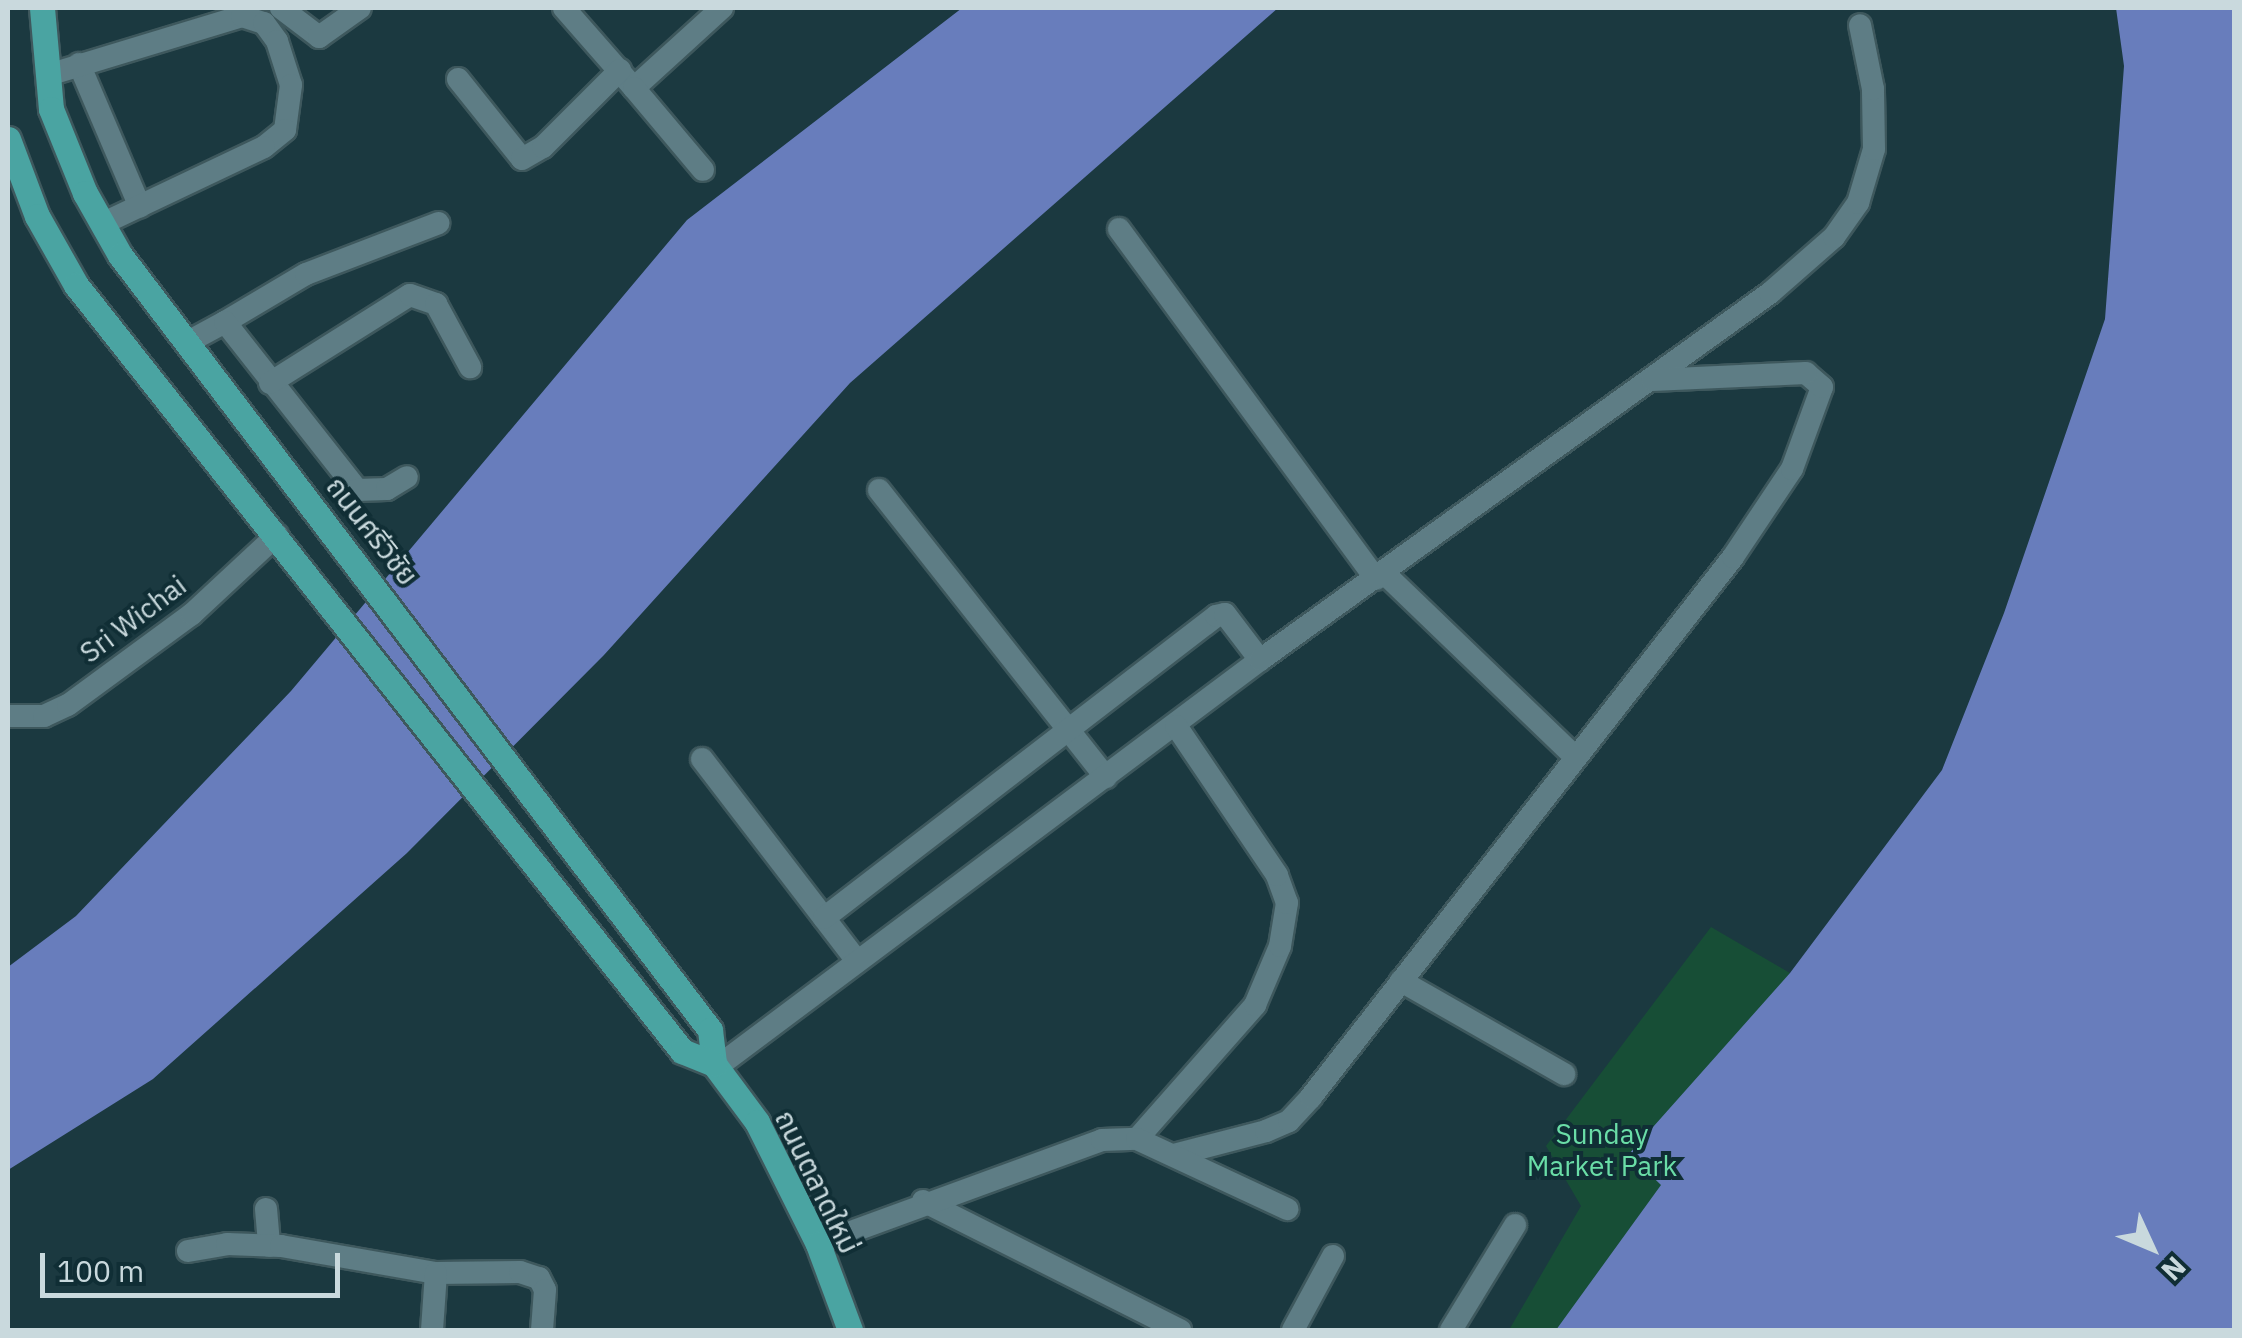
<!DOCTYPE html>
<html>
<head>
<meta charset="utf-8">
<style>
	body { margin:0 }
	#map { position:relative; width:2242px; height:1338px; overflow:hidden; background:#1b3940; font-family:"IBM Plex Sans","Noto Sans Thai",sans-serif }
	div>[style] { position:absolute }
	.green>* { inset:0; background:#174e36 }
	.water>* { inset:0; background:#687dbc }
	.roads { filter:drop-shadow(2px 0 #3e585d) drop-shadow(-2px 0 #3e585d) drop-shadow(0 2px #3e585d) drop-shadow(0 -2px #3e585d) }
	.minor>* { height:22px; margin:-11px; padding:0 11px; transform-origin:11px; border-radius:11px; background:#5e7d85 }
	.major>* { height:25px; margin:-12.5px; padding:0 12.5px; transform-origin:12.5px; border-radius:12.5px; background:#4aa4a2 }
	span { translate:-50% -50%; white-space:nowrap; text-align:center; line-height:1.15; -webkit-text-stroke:8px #102e35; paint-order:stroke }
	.street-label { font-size:28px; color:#c9d9dd }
	.park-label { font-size:28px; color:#6adda7 }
	.frame { position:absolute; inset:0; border:10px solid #c9d9dd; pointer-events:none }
	.north { position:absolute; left:2102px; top:1198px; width:100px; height:100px; -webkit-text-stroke:8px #102e35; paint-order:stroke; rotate:134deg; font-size:28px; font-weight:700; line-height:40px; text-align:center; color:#c9d9dd }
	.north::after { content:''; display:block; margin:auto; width:35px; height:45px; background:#c9d9dd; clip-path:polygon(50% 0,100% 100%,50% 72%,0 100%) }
	.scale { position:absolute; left:40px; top:1253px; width:300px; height:45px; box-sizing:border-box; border:5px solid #c9d9dd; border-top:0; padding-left:12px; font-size:30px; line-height:35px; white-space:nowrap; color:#c9d9dd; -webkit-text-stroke:8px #102e35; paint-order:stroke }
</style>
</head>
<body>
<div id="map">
	<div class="green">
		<div style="clip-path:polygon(1711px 927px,1790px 973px,1681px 1183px,1585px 1330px,1509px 1330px,1581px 1206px,1546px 1146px)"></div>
	</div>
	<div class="water">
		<div style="clip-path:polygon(962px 8px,1278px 8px,850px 383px,604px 655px,407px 853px,153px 1079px,8px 1170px,8px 967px,76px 916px,291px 691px,687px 220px)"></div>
		<div style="clip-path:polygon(2116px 8px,2234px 8px,2234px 1330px,1556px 1330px,1661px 1185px,1629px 1154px,1790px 973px,1942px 770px,2004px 613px,2105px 319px,2124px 66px)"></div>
	</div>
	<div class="roads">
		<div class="minor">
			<div style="left:281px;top:8px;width:48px;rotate:37.3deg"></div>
			<div style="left:319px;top:37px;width:50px;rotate:-35.3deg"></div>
			<div style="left:564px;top:8px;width:106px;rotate:48.8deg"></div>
			<div style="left:634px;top:88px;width:119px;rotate:-42.3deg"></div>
			<div style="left:79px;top:64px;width:155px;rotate:66.9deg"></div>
			<div style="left:48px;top:75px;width:203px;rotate:-16.9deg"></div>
			<div style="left:242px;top:16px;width:23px;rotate:18deg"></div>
			<div style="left:264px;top:23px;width:22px;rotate:54deg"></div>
			<div style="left:277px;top:41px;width:46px;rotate:72.3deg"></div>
			<div style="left:291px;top:85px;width:45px;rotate:97.6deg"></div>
			<div style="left:285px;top:130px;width:27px;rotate:141deg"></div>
			<div style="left:264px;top:147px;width:179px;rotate:154.6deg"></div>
			<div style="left:458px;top:79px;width:102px;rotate:51.3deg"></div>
			<div style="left:522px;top:159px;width:24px;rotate:-30deg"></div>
			<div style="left:543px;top:147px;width:109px;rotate:-45deg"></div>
			<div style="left:634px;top:88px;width:107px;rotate:49.9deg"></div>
			<div style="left:1119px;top:229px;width:434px;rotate:53.7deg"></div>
			<div style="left:225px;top:322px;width:94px;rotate:-30.7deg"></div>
			<div style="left:306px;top:274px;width:142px;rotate:-21deg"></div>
			<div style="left:188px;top:342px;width:42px;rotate:-28.4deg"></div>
			<div style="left:225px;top:322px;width:214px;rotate:51.8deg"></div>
			<div style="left:357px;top:490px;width:30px;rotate:-2deg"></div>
			<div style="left:387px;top:489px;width:23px;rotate:-31deg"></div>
			<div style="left:270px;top:383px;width:165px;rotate:-32.2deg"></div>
			<div style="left:410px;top:295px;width:28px;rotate:19deg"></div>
			<div style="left:436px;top:304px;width:72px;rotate:61.6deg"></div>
			<div style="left:879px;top:490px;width:366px;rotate:51.7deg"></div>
			<div style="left:1384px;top:573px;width:265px;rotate:43.9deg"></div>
			<div style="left:8px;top:716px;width:36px"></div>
			<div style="left:44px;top:716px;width:26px;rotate:-25deg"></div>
			<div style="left:68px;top:705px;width:154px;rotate:-36.3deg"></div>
			<div style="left:192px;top:614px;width:116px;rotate:-42.9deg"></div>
			<div style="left:702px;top:759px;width:255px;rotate:52.5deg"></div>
			<div style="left:824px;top:918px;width:495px;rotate:-37.6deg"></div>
			<div style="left:1216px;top:616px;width:9px;rotate:-13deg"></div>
			<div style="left:1225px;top:614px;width:58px;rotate:52.7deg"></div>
			<div style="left:1401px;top:981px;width:188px;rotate:29.7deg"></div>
			<div style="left:717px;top:1067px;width:679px;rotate:-36.85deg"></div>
			<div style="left:1260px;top:660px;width:628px;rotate:-35.74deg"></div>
			<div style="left:1770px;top:293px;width:85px;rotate:-41.2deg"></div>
			<div style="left:1834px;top:237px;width:42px;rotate:-54.8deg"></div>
			<div style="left:1858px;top:203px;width:56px;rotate:-73.5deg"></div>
			<div style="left:1874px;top:149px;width:60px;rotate:-91deg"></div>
			<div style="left:1873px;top:89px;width:65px;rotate:-101.5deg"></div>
			<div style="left:1137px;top:1139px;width:179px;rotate:-48.6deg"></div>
			<div style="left:1255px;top:1005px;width:64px;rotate:-67deg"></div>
			<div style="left:1280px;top:946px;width:44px;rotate:-80.8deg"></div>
			<div style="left:1287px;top:903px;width:30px;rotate:-110deg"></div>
			<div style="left:1277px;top:875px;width:180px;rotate:-124.1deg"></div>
			<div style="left:1174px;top:1155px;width:95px;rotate:-14.6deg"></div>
			<div style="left:1266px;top:1131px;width:25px;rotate:-23deg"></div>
			<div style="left:1289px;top:1121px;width:33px;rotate:-47deg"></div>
			<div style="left:1311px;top:1097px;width:685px;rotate:-51.99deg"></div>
			<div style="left:1733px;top:557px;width:106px;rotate:-56.2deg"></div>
			<div style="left:1792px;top:469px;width:87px;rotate:-69.9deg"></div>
			<div style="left:1822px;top:387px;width:21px;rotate:-139deg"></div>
			<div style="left:1806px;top:373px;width:154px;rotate:177.4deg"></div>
			<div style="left:923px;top:1201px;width:288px;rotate:26.7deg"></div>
			<div style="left:266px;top:1209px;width:37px;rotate:85deg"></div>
			<div style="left:818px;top:1244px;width:302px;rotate:-20.1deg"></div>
			<div style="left:1102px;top:1140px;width:35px;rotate:-2deg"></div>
			<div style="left:1137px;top:1139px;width:166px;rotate:25deg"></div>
			<div style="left:188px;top:1251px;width:40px;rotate:-10deg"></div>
			<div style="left:227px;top:1244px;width:54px;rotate:2.1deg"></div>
			<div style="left:281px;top:1246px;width:157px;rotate:9.9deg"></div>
			<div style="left:436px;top:1273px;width:84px;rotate:-0.7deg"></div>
			<div style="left:520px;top:1272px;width:20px;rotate:18deg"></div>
			<div style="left:539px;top:1278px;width:13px;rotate:63deg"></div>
			<div style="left:545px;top:1290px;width:40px;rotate:94.3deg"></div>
			<div style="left:432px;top:1330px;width:57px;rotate:-86deg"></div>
			<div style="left:1293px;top:1330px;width:84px;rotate:-61.6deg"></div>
			<div style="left:1451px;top:1330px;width:123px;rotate:-58.6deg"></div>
		</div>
		<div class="major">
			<div style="left:42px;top:8px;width:101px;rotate:84.9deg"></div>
			<div style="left:51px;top:109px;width:91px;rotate:68deg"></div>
			<div style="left:85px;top:193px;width:71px;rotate:60.6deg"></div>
			<div style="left:120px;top:255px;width:974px;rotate:52.72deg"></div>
			<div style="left:710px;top:1030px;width:34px;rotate:83deg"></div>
			<div style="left:714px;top:1064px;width:72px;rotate:53.4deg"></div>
			<div style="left:757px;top:1122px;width:136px;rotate:63.4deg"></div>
			<div style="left:818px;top:1244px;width:92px;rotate:69.6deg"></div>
			<div style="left:8px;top:139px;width:82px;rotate:69.4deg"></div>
			<div style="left:37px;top:216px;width:79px;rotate:60.5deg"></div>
			<div style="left:76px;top:285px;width:977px;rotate:51.65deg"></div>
			<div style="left:682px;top:1051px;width:35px;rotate:22deg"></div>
		</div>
	</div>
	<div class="street-label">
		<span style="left:372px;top:531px;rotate:52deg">ถนนศรีวิชัย</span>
		<span style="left:133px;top:619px;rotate:-37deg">Sri Wichai</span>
		<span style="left:817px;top:1182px;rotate:64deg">ถนนตลาดใหม่</span>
	</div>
	<div class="park-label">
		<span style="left:1602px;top:1150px">Sunday<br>Market Park</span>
	</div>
	<div class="frame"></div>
	<div class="north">N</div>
	<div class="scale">100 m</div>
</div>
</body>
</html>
